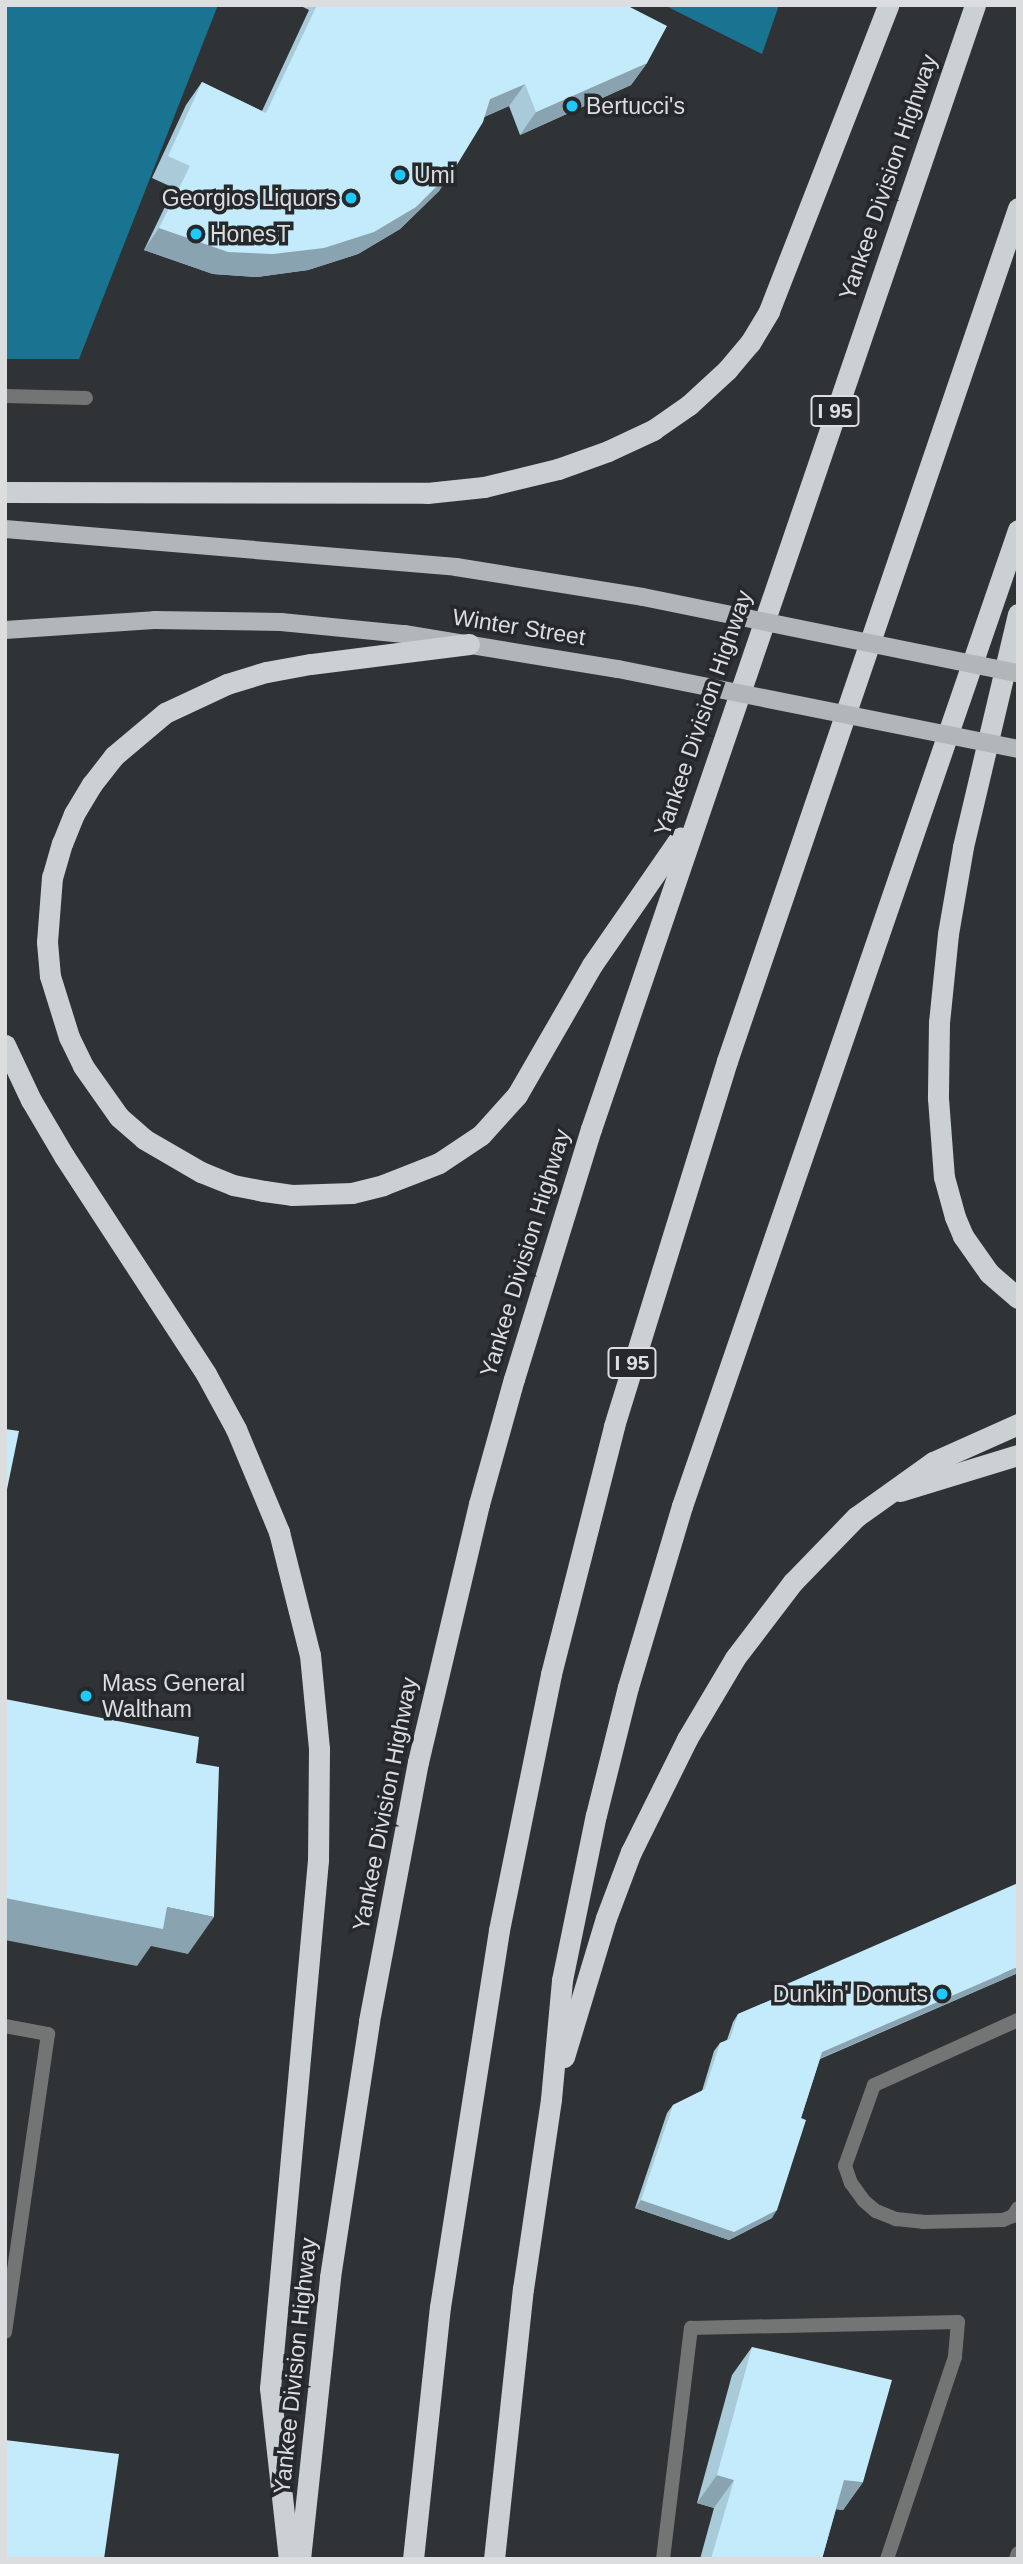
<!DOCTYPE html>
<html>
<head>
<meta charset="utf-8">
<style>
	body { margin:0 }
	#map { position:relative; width:1023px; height:2564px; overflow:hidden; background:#2f3335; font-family:Helvetica,sans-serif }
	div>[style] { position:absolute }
	.forest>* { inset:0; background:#187491 }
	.lane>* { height:14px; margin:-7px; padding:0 7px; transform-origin:7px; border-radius:7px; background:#737575 }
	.street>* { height:14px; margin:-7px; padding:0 7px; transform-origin:7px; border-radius:7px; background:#737575 }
	.primary>* { height:18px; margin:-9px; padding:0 9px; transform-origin:9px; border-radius:9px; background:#b2b6b8 }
	.highway>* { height:21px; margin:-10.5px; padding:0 10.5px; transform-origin:10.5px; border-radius:10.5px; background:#cbd0d2 }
	.primary-bridge>* { height:18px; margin:-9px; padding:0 9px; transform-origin:9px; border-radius:9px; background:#b2b6b8 }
	.wall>* { inset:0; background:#a9cad8 }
	.shaded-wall>* { inset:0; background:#89a4b0 }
	.building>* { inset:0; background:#c4ebfb }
	.dots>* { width:19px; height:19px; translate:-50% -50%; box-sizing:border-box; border:4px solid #25292b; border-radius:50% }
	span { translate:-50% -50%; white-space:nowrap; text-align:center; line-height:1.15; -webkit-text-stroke:7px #25292b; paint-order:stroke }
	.shield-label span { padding:2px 5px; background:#25292b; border:2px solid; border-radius:5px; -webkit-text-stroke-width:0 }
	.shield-label { font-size:21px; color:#dbddde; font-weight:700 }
	.poi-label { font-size:23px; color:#dbddde }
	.left { translate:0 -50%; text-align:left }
	.right { translate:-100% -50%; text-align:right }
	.street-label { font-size:23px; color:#dbddde }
	.frame { position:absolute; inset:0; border:7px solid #dbddde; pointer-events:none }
</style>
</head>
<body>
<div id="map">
	<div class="forest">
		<div style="clip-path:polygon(5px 5px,218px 5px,79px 359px,5px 359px)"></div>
		<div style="clip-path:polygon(664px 5px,779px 5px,762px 54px)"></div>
	</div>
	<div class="lane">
		<div style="left:5px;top:396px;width:81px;rotate:1.4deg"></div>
		<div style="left:1018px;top:2020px;width:158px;rotate:155.7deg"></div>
		<div style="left:874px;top:2085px;width:86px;rotate:109.7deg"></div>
		<div style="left:845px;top:2166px;width:18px;rotate:71deg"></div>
		<div style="left:851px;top:2183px;width:22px;rotate:54deg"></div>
		<div style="left:864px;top:2201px;width:16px;rotate:40deg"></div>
		<div style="left:876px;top:2211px;width:22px;rotate:22deg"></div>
		<div style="left:896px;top:2219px;width:27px;rotate:6deg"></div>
		<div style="left:923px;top:2222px;width:80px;rotate:-1.4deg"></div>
		<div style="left:1003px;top:2220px;width:11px;rotate:-22deg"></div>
		<div style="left:1013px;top:2216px;width:9px;rotate:-58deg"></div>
		<div style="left:5px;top:2026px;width:44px;rotate:10.5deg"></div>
		<div style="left:48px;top:2034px;width:301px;rotate:98.2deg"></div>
		<div style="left:663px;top:2559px;width:233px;rotate:-83.1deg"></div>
		<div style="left:691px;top:2328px;width:267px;rotate:-1.3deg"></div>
		<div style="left:958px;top:2322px;width:35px;rotate:95deg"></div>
		<div style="left:955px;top:2357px;width:213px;rotate:108.6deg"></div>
	</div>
	<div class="street">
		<div style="left:1016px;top:2559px;width:6px;rotate:-72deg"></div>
	</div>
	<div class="primary">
		<div style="left:5px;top:529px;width:453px;rotate:4.8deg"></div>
		<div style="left:456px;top:567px;width:189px;rotate:9.1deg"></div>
		<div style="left:5px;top:630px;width:149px;rotate:-3.8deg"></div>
		<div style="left:154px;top:620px;width:127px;rotate:0.9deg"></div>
		<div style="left:281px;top:622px;width:124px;rotate:5.6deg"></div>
		<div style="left:404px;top:634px;width:217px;rotate:9.3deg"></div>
	</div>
	<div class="highway">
		<div style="left:5px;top:492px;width:422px;rotate:0.1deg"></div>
		<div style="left:427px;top:493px;width:57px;rotate:-6deg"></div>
		<div style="left:484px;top:487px;width:76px;rotate:-13.7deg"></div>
		<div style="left:558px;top:469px;width:53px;rotate:-19.8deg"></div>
		<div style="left:608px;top:451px;width:50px;rotate:-25deg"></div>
		<div style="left:653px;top:430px;width:44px;rotate:-34.8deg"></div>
		<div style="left:689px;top:405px;width:52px;rotate:-42.6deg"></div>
		<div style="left:727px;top:370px;width:35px;rotate:-50deg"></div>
		<div style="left:750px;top:343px;width:37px;rotate:-59deg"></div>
		<div style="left:769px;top:311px;width:328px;rotate:-68.7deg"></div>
		<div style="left:1018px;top:614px;width:239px;rotate:103.3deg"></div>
		<div style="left:963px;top:847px;width:88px;rotate:99.8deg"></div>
		<div style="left:948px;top:934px;width:88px;rotate:95.8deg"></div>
		<div style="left:939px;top:1022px;width:76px;rotate:90.8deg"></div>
		<div style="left:938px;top:1098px;width:79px;rotate:85.7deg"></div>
		<div style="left:944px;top:1177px;width:41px;rotate:74.6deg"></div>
		<div style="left:955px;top:1217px;width:21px;rotate:67deg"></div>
		<div style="left:963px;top:1236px;width:45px;rotate:54.9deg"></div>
		<div style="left:989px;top:1273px;width:38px;rotate:41deg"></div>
		<div style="left:469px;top:644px;width:160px;rotate:172.8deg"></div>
		<div style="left:310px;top:664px;width:45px;rotate:169.7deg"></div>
		<div style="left:266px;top:672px;width:41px;rotate:162.9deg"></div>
		<div style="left:227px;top:684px;width:68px;rotate:154.9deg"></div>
		<div style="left:165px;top:713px;width:67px;rotate:139.9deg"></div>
		<div style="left:114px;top:756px;width:36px;rotate:128deg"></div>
		<div style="left:92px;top:784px;width:35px;rotate:121deg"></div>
		<div style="left:74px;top:814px;width:31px;rotate:112deg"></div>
		<div style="left:62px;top:843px;width:35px;rotate:106deg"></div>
		<div style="left:52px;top:877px;width:65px;rotate:94.4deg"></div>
		<div style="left:47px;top:942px;width:34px;rotate:85deg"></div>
		<div style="left:50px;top:976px;width:64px;rotate:72.7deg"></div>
		<div style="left:69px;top:1037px;width:32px;rotate:64deg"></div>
		<div style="left:83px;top:1066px;width:62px;rotate:54.8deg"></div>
		<div style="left:119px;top:1117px;width:33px;rotate:41deg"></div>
		<div style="left:144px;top:1139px;width:66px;rotate:30.1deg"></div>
		<div style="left:201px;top:1172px;width:35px;rotate:22deg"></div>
		<div style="left:233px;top:1185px;width:32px;rotate:11deg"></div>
		<div style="left:264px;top:1191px;width:28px;rotate:8deg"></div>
		<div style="left:292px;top:1195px;width:60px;rotate:-1.9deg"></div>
		<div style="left:352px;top:1193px;width:32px;rotate:-14deg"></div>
		<div style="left:383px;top:1185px;width:60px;rotate:-21.4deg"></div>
		<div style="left:439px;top:1163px;width:50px;rotate:-33.7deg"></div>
		<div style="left:481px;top:1135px;width:54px;rotate:-48deg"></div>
		<div style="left:517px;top:1095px;width:150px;rotate:-60deg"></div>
		<div style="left:592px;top:965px;width:155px;rotate:-55.3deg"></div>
		<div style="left:5px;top:1045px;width:61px;rotate:64.7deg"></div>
		<div style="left:31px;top:1100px;width:65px;rotate:59.5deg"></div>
		<div style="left:64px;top:1156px;width:260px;rotate:56.9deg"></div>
		<div style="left:206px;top:1374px;width:63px;rotate:61.4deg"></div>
		<div style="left:236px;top:1429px;width:112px;rotate:67.3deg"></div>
		<div style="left:279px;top:1532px;width:127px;rotate:75.9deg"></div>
		<div style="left:310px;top:1655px;width:94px;rotate:84.5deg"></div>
		<div style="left:319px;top:1749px;width:111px;rotate:90.5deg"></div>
		<div style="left:318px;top:1860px;width:530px;rotate:95.19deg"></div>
		<div style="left:270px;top:2388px;width:172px;rotate:83.7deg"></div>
		<div style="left:900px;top:1491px;width:123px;rotate:-17deg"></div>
		<div style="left:564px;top:2057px;width:145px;rotate:-73.2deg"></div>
		<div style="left:606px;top:1918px;width:71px;rotate:-69.3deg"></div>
		<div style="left:631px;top:1852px;width:126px;rotate:-63.6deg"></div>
		<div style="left:687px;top:1739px;width:94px;rotate:-59.3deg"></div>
		<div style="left:735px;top:1658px;width:96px;rotate:-52.7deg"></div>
		<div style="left:793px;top:1582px;width:91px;rotate:-45.9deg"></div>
		<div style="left:856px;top:1517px;width:95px;rotate:-35.5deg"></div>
		<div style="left:933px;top:1462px;width:93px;rotate:-24.1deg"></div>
		<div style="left:300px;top:2559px;width:284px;rotate:-83.9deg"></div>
		<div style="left:330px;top:2277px;width:259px;rotate:-81.3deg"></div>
		<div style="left:369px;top:2021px;width:264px;rotate:-79.3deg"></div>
		<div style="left:418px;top:1762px;width:265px;rotate:-76.7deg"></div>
		<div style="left:479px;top:1504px;width:130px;rotate:-74.4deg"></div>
		<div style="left:514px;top:1379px;width:262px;rotate:-72.9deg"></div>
		<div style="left:591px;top:1129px;width:1188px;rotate:-71.14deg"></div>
		<div style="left:413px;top:2559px;width:253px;rotate:-83.9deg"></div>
		<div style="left:440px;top:2307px;width:382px;rotate:-81.1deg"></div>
		<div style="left:499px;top:1930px;width:261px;rotate:-78.5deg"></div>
		<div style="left:551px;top:1674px;width:256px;rotate:-75.7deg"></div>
		<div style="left:614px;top:1426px;width:382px;rotate:-72.8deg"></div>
		<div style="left:727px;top:1061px;width:901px;rotate:-71.16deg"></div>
		<div style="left:494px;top:2559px;width:272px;rotate:-83.9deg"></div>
		<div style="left:523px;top:2289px;width:192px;rotate:-81.6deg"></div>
		<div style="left:551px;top:2099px;width:120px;rotate:-84.7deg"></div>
		<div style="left:562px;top:1980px;width:168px;rotate:-78.4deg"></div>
		<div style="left:596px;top:1815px;width:132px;rotate:-76deg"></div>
		<div style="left:628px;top:1687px;width:189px;rotate:-73.4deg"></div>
		<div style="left:682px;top:1506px;width:1032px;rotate:-71deg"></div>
	</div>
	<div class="primary-bridge">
		<div style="left:643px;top:597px;width:383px;rotate:11.5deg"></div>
		<div style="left:618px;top:669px;width:408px;rotate:11.3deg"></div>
	</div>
	<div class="wall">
		<div style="clip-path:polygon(299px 5px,626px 5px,647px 63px,631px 85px,520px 135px,509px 106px,484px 117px,439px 191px,400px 229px,358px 254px,308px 270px,257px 277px,213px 274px,144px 250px,174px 188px,152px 178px,186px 105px,202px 82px,262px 111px,309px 10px)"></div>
		<div style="clip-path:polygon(1018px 1973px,820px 2059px,801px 2118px,772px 2218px,729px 2240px,635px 2208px,667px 2113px,673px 2105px,702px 2091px,714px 2051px,720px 2043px,727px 2040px,733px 2022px,738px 2014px,773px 1999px,775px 1995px,780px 1987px)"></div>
		<div style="clip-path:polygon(752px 2347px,863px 2482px,843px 2510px,836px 2509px,822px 2559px,700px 2559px,714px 2508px,697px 2503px,732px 2375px)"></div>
	</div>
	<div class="shaded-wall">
		<div style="clip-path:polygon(647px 63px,631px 85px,520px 135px,536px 112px)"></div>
		<div style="clip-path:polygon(525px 84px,509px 106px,475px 121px,490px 99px)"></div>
		<div style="clip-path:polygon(455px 168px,439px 191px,400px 229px,358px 254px,308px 270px,257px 277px,213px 274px,144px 250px,159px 228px)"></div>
		<div style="clip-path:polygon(5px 1898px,167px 1907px,214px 1917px,188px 1954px,151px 1946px,137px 1966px,5px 1940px)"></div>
		<div style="clip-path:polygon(1018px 1967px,1018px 1973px,816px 2060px,822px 2052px)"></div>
		<div style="clip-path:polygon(641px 2200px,777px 2210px,772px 2218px,729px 2240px,635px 2208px)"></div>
		<div style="clip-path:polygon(717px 2475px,734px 2480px,714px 2508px,697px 2503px)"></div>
		<div style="clip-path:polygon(844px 2480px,863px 2482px,843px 2510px,825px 2508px)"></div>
	</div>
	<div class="building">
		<div style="clip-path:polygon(317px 5px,626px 5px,667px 26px,647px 63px,536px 112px,525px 84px,490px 99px,483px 122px,455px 168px,416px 207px,374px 232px,324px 248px,273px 254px,228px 252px,159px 228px,190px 166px,168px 156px,202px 82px,266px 113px)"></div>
		<div style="clip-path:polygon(5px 1429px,19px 1431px,5px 1499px)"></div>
		<div style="clip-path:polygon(5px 1699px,199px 1737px,196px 1763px,219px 1767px,214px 1917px,167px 1907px,163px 1929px,5px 1898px)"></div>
		<div style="clip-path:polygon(1018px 1883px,1018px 1967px,822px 2052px,801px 2118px,806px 2120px,777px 2210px,734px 2232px,641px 2200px,673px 2105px,705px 2089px,720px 2043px,730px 2039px,738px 2014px,776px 1998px,780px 1987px)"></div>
		<div style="clip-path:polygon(752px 2347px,892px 2380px,863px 2482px,844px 2480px,822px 2559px,711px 2559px,734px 2480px,717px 2475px)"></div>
		<div style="clip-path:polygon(5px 2440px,119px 2454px,104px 2559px,5px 2559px)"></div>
	</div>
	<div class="dots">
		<div style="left:572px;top:106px;background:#1ec9fd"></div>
		<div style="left:400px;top:175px;background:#1ec9fd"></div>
		<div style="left:351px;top:198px;background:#1ec9fd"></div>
		<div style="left:196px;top:234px;background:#1ec9fd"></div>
		<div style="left:86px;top:1696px;background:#1ec9fd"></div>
		<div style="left:942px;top:1994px;background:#1ec9fd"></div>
	</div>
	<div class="shield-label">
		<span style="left:835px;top:411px">I 95</span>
		<span style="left:632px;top:1363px">I 95</span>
	</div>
	<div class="poi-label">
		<span class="left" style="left:586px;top:106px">Bertucci's</span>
		<span class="left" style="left:414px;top:175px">Umi</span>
		<span class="right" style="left:337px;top:198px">Georgios Liquors</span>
		<span class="left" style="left:210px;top:234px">HonesT</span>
		<span class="left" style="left:102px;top:1696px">Mass General<br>Waltham</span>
		<span class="right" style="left:928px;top:1994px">Dunkin' Donuts</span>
	</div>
	<div class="street-label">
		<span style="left:888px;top:177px;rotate:-71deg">Yankee Division Highway</span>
		<span style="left:519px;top:627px;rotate:9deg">Winter Street</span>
		<span style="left:703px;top:713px;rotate:-71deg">Yankee Division Highway</span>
		<span style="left:525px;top:1253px;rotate:-73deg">Yankee Division Highway</span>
		<span style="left:385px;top:1804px;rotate:-79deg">Yankee Division Highway</span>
		<span style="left:295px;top:2366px;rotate:-84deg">Yankee Division Highway</span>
	</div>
	<div class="frame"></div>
</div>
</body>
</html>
